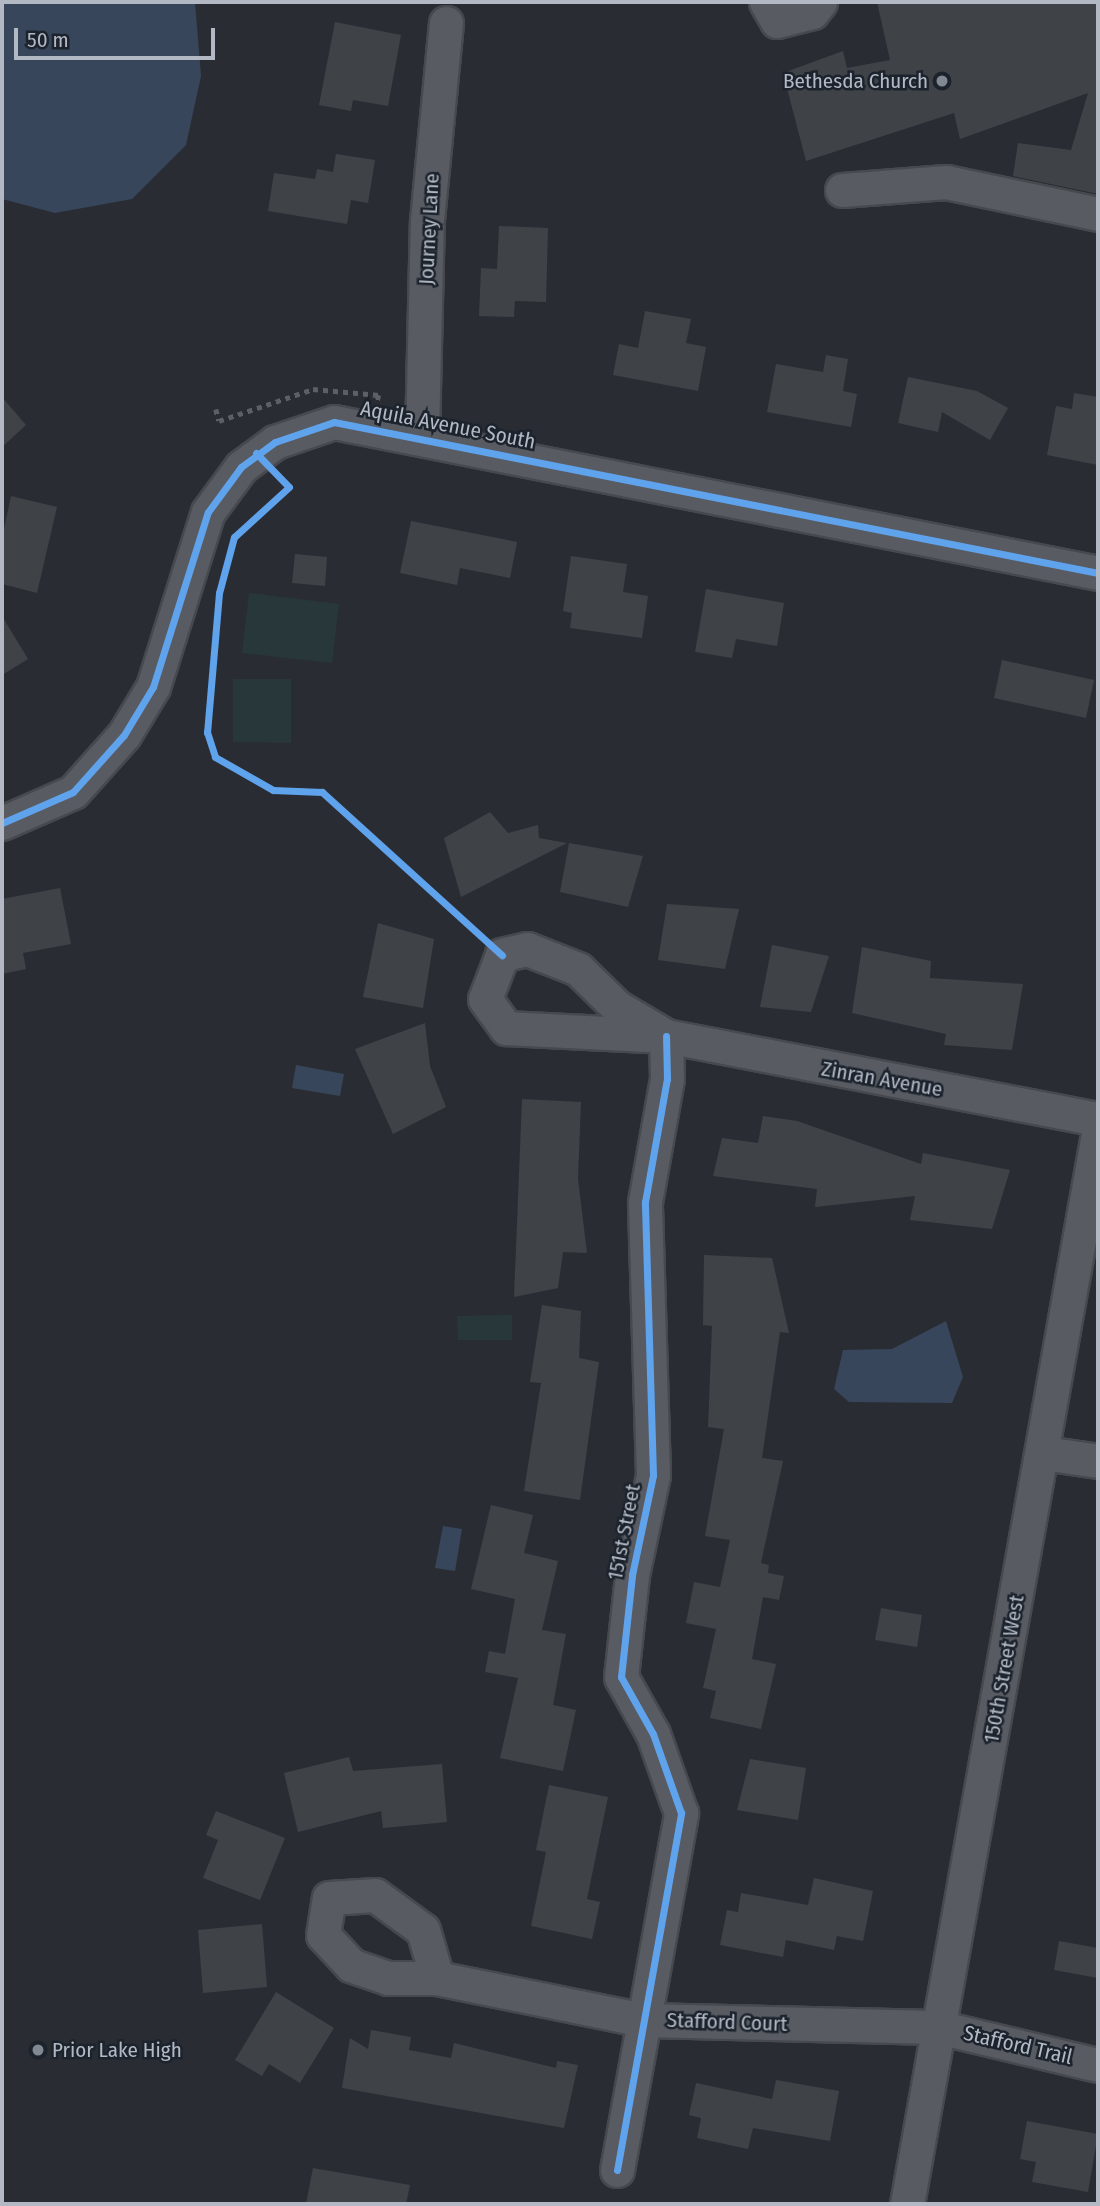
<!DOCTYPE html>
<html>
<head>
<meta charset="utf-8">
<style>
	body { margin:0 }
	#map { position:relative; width:1100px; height:2206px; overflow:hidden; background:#292d33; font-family:"Fira Sans Condensed",sans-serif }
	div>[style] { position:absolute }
	.green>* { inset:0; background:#28383a }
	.water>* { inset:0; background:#38465b }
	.building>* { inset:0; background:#3f4348 }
	.path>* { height:4.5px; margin-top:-2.25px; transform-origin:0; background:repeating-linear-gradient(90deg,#5c6065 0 5px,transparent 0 10px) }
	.roads { filter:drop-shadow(2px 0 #46494e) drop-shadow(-2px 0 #46494e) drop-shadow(0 2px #46494e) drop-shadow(0 -2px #46494e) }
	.minor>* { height:33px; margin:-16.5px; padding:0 16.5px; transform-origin:16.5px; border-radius:16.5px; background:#585b61 }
	.cycleway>* { height:7px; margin:-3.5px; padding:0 3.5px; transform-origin:3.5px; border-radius:3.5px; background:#60a3ed }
	.dots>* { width:19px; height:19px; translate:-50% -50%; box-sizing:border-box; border:4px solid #1c232d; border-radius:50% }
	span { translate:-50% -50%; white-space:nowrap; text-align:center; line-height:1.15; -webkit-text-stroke:5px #1c232d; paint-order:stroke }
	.poi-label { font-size:21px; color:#b2b9c4 }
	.right { translate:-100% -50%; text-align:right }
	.left { translate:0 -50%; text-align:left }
	.street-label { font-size:21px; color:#b2b9c4 }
	.frame { position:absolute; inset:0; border:4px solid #b2b9c4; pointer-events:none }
	.scale { position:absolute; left:14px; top:28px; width:201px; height:32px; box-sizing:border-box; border:4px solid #b2b9c4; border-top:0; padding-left:9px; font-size:21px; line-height:24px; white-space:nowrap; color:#b2b9c4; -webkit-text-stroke:5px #1c232d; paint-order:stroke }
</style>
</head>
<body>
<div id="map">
	<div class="green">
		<div style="clip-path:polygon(249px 593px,339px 604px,332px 663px,242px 653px)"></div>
		<div style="clip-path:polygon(233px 679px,291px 679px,291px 743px,233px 742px)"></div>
		<div style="clip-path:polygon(512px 1315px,512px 1340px,458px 1340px,457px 1316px)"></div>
	</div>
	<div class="water">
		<div style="clip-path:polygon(2px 2px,195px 2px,201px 76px,186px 145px,132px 199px,55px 213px,2px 199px)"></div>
		<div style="clip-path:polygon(296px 1065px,344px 1074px,340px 1096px,292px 1088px)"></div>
		<div style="clip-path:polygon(946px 1321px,963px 1377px,952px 1403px,849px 1402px,834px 1389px,843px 1350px,892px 1349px)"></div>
		<div style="clip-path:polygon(443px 1526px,462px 1529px,455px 1571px,435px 1568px)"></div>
	</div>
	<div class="building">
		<div style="clip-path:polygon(877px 2px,1098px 2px,1098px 194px,1013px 176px,1018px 143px,1071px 150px,1088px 93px,960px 139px,954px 113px,806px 161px,783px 73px,843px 51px,847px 68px,890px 60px)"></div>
		<div style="clip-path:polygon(335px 22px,401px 35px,388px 106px,353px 100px,351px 111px,319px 105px)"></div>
		<div style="clip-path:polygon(336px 154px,375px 160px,368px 203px,351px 200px,347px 224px,268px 211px,274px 173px,315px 179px,317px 169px,333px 172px)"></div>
		<div style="clip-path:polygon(499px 226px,548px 228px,546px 302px,515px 301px,514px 317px,479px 316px,481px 268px,497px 269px)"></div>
		<div style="clip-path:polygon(645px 311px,691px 319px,686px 343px,706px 347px,698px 391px,613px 375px,619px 344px,638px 348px)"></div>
		<div style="clip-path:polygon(826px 355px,848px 359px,843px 391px,857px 394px,851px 427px,767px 412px,776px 364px,823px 372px)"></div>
		<div style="clip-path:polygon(908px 377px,977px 391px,1008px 408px,990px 440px,942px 412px,938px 432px,898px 423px)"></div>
		<div style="clip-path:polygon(1074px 393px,1098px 397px,1098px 465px,1047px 455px,1056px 406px,1072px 409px)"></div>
		<div style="clip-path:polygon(2px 397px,26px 425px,2px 447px)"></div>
		<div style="clip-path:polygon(11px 496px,57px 507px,37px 593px,2px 584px,2px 538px)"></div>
		<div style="clip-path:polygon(411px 521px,517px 542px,510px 578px,460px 568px,457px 585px,400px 573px)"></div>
		<div style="clip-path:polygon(295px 554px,327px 557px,325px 586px,292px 583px)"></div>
		<div style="clip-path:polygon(571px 556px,627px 564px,623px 592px,648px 596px,642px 638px,570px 628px,572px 613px,563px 611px)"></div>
		<div style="clip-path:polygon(706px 589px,784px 603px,777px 646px,736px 639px,732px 658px,695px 652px)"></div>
		<div style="clip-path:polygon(2px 616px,28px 659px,2px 675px)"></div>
		<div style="clip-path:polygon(1002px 660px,1094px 680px,1086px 718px,994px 698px)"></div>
		<div style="clip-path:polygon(490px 812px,508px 833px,538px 825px,539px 838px,567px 843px,461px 897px,444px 838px)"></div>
		<div style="clip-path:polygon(569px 843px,643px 856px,628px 907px,560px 892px)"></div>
		<div style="clip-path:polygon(60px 888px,71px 944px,23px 953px,26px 969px,2px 974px,2px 899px)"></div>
		<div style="clip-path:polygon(667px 904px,739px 909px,725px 969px,658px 960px)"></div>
		<div style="clip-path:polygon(378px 923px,434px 939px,423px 1008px,363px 997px)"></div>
		<div style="clip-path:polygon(772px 945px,829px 956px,811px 1012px,760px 1007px)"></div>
		<div style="clip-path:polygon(862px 947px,931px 961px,930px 978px,1023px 984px,1012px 1050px,944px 1045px,946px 1034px,852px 1013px)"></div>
		<div style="clip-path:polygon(425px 1023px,430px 1066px,446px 1107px,393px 1134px,355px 1049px)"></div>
		<div style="clip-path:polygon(522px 1099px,581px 1102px,578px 1179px,587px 1253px,563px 1252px,558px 1288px,514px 1297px)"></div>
		<div style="clip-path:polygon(763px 1116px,797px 1121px,921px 1164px,923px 1153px,1010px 1170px,992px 1229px,910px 1220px,915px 1196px,815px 1207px,817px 1189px,713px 1176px,722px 1138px,758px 1143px)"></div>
		<div style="clip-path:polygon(704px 1255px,772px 1258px,789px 1333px,780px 1332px,762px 1458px,783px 1461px,761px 1563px,769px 1565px,768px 1573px,784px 1576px,779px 1600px,763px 1597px,752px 1659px,776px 1664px,761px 1729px,710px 1718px,716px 1691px,703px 1688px,716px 1629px,686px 1623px,694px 1582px,720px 1587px,730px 1540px,705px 1536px,724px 1429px,708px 1427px,712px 1326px,703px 1325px)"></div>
		<div style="clip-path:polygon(542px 1305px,581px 1311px,579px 1358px,599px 1362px,580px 1500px,524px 1491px,541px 1383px,530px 1382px)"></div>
		<div style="clip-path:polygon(491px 1505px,533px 1515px,524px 1553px,558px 1561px,542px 1630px,566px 1634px,553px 1705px,576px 1710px,563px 1771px,500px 1758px,518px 1678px,485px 1672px,489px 1651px,505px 1654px,515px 1599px,471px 1589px)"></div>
		<div style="clip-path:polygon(881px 1608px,922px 1615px,917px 1647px,875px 1640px)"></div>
		<div style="clip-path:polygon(349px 1757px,353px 1771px,442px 1764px,447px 1822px,383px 1828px,381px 1811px,298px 1832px,284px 1773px)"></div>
		<div style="clip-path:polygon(750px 1759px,806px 1768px,798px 1820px,737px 1810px)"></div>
		<div style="clip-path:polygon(549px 1785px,608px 1797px,587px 1899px,600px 1902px,592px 1939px,531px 1926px,546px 1852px,536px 1850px)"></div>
		<div style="clip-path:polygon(216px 1811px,285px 1838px,260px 1900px,203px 1878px,218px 1840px,206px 1835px)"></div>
		<div style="clip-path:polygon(814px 1878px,873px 1891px,863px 1941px,837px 1936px,834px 1950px,786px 1940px,783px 1957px,720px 1945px,727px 1910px,738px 1912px,741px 1893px,808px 1905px)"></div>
		<div style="clip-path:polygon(262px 1924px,267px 1987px,203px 1993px,198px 1930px)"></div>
		<div style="clip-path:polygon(1059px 1941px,1098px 1948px,1098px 1978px,1054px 1970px)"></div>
		<div style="clip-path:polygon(276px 1992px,334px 2028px,300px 2083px,269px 2064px,262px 2076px,235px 2060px)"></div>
		<div style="clip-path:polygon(371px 2030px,411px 2037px,409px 2050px,451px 2058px,454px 2043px,556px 2068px,557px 2061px,578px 2065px,564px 2128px,342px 2088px,350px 2038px,368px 2049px)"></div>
		<div style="clip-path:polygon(776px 2080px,839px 2091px,830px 2141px,753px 2128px,748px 2149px,697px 2138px,701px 2118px,689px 2115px,696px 2083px,772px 2099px)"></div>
		<div style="clip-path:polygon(1027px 2121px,1098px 2134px,1088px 2192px,1032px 2182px,1036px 2162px,1020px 2159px)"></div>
		<div style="clip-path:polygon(313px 2168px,410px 2185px,406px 2204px,306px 2204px)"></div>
	</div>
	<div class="path">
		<div style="left:216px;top:409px;width:12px;rotate:76deg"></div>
		<div style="left:219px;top:421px;width:99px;rotate:-18.8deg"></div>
		<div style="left:313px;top:389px;width:66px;rotate:5.2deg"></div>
		<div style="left:379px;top:395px;width:7px;rotate:106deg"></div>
	</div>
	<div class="roads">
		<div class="minor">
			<div style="left:766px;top:2px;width:22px;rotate:60deg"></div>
			<div style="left:777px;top:21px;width:36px;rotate:-14deg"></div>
			<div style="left:812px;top:12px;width:13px;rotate:-51deg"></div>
			<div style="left:842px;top:190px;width:104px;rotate:-4.4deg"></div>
			<div style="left:946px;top:182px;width:155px;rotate:11.9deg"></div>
			<div style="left:422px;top:436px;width:216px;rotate:-88.7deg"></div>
			<div style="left:427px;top:220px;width:198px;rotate:-84.5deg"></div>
			<div style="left:2px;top:823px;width:77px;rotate:-23.6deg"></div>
			<div style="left:73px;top:792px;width:76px;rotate:-48.2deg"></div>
			<div style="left:124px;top:735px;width:56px;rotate:-58.9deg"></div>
			<div style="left:153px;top:687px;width:183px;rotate:-72.6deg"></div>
			<div style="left:208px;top:512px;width:56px;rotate:-53.7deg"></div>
			<div style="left:241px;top:467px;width:42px;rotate:-36.3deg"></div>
			<div style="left:275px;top:442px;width:62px;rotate:-18.7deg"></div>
			<div style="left:334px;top:422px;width:779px;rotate:11.18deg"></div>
			<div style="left:666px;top:1036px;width:57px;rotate:-149.4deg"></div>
			<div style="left:617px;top:1007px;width:54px;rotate:-135.7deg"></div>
			<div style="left:578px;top:969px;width:55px;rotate:-158.6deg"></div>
			<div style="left:527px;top:949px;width:26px;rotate:167deg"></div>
			<div style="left:502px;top:955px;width:47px;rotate:111.1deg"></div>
			<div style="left:485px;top:999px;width:36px;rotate:54deg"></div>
			<div style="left:506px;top:1028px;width:160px;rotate:2.9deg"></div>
			<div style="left:666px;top:1036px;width:440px;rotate:10.9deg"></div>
			<div style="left:1044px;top:1453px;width:55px;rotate:8.4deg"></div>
			<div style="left:437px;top:1978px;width:49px;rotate:180deg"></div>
			<div style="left:388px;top:1978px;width:39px;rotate:-161deg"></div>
			<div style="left:351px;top:1965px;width:41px;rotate:-133deg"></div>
			<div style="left:323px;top:1935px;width:37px;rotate:-81deg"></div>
			<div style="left:329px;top:1898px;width:46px;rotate:-3.7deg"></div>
			<div style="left:375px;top:1895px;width:59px;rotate:36.1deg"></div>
			<div style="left:423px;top:1930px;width:50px;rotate:73.7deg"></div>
			<div style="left:437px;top:1978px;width:210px;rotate:11.5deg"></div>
			<div style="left:643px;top:2020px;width:295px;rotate:1.4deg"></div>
			<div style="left:938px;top:2027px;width:164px;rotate:13.4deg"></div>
			<div style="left:617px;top:2170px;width:363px;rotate:-79.8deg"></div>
			<div style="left:681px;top:1813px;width:84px;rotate:-109.5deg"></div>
			<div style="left:653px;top:1734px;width:65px;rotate:-119.3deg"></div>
			<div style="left:621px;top:1677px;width:103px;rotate:-83.8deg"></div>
			<div style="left:632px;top:1575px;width:102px;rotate:-78.1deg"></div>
			<div style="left:653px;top:1475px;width:273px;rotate:-91.7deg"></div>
			<div style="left:645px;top:1202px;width:125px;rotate:-79.9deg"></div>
			<div style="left:667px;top:1079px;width:43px;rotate:-91.3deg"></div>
			<div style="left:907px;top:2204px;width:1087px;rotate:-79.88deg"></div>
		</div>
	</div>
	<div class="cycleway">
		<div style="left:256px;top:453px;width:47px;rotate:45.9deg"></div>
		<div style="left:289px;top:487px;width:74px;rotate:137.7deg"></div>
		<div style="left:234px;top:537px;width:58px;rotate:105deg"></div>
		<div style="left:219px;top:593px;width:140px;rotate:94.9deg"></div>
		<div style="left:207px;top:732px;width:26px;rotate:72deg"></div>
		<div style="left:215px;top:757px;width:67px;rotate:29.6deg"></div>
		<div style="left:273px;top:790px;width:49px;rotate:2.3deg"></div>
		<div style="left:322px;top:792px;width:243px;rotate:42.2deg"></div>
		<div style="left:2px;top:823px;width:77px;rotate:-23.6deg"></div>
		<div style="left:73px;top:792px;width:76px;rotate:-48.2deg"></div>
		<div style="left:124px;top:735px;width:56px;rotate:-58.9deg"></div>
		<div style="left:153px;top:687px;width:183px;rotate:-72.6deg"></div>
		<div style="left:208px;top:512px;width:56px;rotate:-53.7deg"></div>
		<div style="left:241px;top:467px;width:42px;rotate:-36.3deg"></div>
		<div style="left:275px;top:442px;width:62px;rotate:-18.7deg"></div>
		<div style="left:334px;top:422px;width:779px;rotate:11.18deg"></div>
		<div style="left:617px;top:2170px;width:363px;rotate:-79.8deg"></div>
		<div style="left:681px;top:1813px;width:84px;rotate:-109.5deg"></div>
		<div style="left:653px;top:1734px;width:65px;rotate:-119.3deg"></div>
		<div style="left:621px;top:1677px;width:103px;rotate:-83.8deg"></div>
		<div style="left:632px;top:1575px;width:102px;rotate:-78.1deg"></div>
		<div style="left:653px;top:1475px;width:273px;rotate:-91.7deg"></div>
		<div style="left:645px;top:1202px;width:125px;rotate:-79.9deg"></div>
		<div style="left:667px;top:1079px;width:43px;rotate:-91.3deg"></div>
	</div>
	<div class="dots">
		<div style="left:942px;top:81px;background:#828891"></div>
		<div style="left:38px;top:2050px;background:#828891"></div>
	</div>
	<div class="poi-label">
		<span class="right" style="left:928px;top:81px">Bethesda Church</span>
		<span class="left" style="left:52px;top:2050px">Prior Lake High</span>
	</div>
	<div class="street-label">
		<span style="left:429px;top:229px;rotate:-87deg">Journey Lane</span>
		<span style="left:448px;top:425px;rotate:11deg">Aquila Avenue South</span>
		<span style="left:882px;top:1079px;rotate:10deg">Zinran Avenue</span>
		<span style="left:624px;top:1532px;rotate:-79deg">151st Street</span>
		<span style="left:1004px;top:1669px;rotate:-80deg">150th Street West</span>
		<span style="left:727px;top:2022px;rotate:2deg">Stafford Court</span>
		<span style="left:1018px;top:2045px;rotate:13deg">Stafford Trail</span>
	</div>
	<div class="frame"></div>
	<div class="scale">50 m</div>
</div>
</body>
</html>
